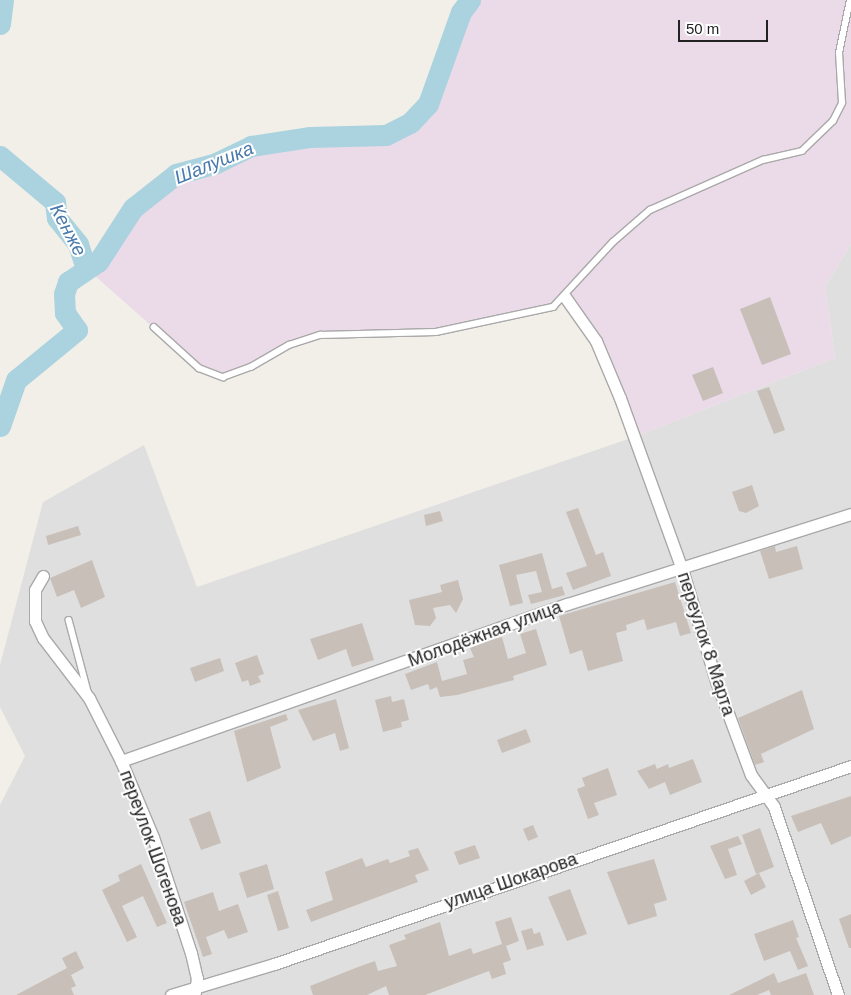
<!DOCTYPE html>
<html>
<head>
<meta charset="utf-8">
<style>
	body { margin:0 }
	#map { position:relative; width:851px; height:995px; overflow:hidden; background:#f2efe9; font-family:Helvetica,sans-serif }
	div>[style] { position:absolute }
	.residential>* { inset:0; background:#e0dfdf }
	.industrial>* { inset:0; background:#ebdbe8 }
	.river>* { height:21px; margin:-10.5px; padding:0 10.5px; transform-origin:10.5px; border-radius:10.5px; background:#aad3df }
	.building>* { inset:0; background:#c7bfb8 }
	.roads { filter:drop-shadow(1px 0 #a9a9a9) drop-shadow(-1px 0 #a9a9a9) drop-shadow(0 1px #a9a9a9) drop-shadow(0 -1px #a9a9a9) }
	.lane>* { height:5.5px; margin:-2.75px; padding:0 2.75px; transform-origin:2.75px; border-radius:2.75px; background:#fff }
	.street>* { height:11px; margin:-5.5px; padding:0 5.5px; transform-origin:5.5px; border-radius:5.5px; background:#fff }
	span { translate:-50% -50%; white-space:nowrap; text-align:center; line-height:1.15; -webkit-text-stroke:4px #fff; paint-order:stroke }
	.street-label { font-size:18px; color:#222 }
	.water-label { font-size:19px; color:#4a7aab; font-style:italic }
	.scale { position:absolute; left:678px; top:20px; width:90px; height:22px; box-sizing:border-box; border:2px solid #222; border-top:0; padding-left:6px; font-size:15px; line-height:18px; white-space:nowrap; color:#222; -webkit-text-stroke:4px #fff; paint-order:stroke }
</style>
</head>
<body>
<div id="map">
	<div class="residential">
		<div style="clip-path:polygon(851px 244px,851px 995px,0 995px,0 805px,25px 756px,0 707px,0 665px,43px 502px,144px 445px,197px 587px,634px 437px,835px 358px,825px 286px)"></div>
	</div>
	<div class="industrial">
		<div style="clip-path:polygon(470px 0,851px 0,851px 244px,825px 286px,835px 358px,634px 437px,609px 373px,565px 297px,536px 313px,436px 332px,304px 339px,223px 377px,199px 368px,86px 268px,98px 262px,133px 208px,176px 174px,214px 164px,251px 146px,310px 137px,386px 135px,411px 122px,429px 104px,461px 12px)"></div>
	</div>
	<div class="river">
		<div style="left:0;top:24px;width:24px;rotate:-83deg"></div>
		<div style="left:0;top:156px;width:72px;rotate:39.9deg"></div>
		<div style="left:55px;top:202px;width:16px;rotate:83deg"></div>
		<div style="left:57px;top:218px;width:33px;rotate:51deg"></div>
		<div style="left:78px;top:244px;width:25px;rotate:72deg"></div>
		<div style="left:0;top:426px;width:49px;rotate:-70.8deg"></div>
		<div style="left:16px;top:380px;width:79px;rotate:-39.3deg"></div>
		<div style="left:77px;top:330px;width:21px;rotate:-125deg"></div>
		<div style="left:65px;top:313px;width:19px;rotate:-93deg"></div>
		<div style="left:64px;top:294px;width:13px;rotate:-72deg"></div>
		<div style="left:68px;top:282px;width:36px;rotate:-34deg"></div>
		<div style="left:98px;top:262px;width:64px;rotate:-57.1deg"></div>
		<div style="left:133px;top:208px;width:55px;rotate:-38.3deg"></div>
		<div style="left:176px;top:174px;width:39px;rotate:-15deg"></div>
		<div style="left:214px;top:164px;width:41px;rotate:-25.9deg"></div>
		<div style="left:251px;top:146px;width:60px;rotate:-8.7deg"></div>
		<div style="left:310px;top:137px;width:76px;rotate:-1.5deg"></div>
		<div style="left:386px;top:135px;width:28px;rotate:-27deg"></div>
		<div style="left:411px;top:122px;width:25px;rotate:-47deg"></div>
		<div style="left:428px;top:104px;width:98px;rotate:-70.3deg"></div>
		<div style="left:461px;top:12px;width:15px;rotate:-53deg"></div>
	</div>
	<div class="building">
		<div style="clip-path:polygon(770px 297px,791px 354px,762px 365px,740px 309px)"></div>
		<div style="clip-path:polygon(713px 367px,723px 393px,703px 401px,692px 375px)"></div>
		<div style="clip-path:polygon(769px 387px,785px 430px,774px 434px,757px 391px)"></div>
		<div style="clip-path:polygon(752px 485px,759px 506px,746px 513px,739px 511px,732px 492px)"></div>
		<div style="clip-path:polygon(578px 508px,596px 555px,603px 552px,611px 576px,573px 590px,566px 573px,587px 566px,566px 512px)"></div>
		<div style="clip-path:polygon(440px 511px,443px 521px,426px 526px,424px 515px)"></div>
		<div style="clip-path:polygon(78px 526px,81px 535px,48px 545px,46px 536px)"></div>
		<div style="clip-path:polygon(775px 546px,776px 552px,797px 546px,803px 569px,769px 579px,760px 551px)"></div>
		<div style="clip-path:polygon(542px 553px,552px 589px,562px 586px,565px 595px,531px 604px,528px 595px,542px 592px,536px 571px,516px 575px,523px 603px,510px 606px,499px 565px)"></div>
		<div style="clip-path:polygon(92px 560px,105px 597px,81px 608px,74px 590px,57px 597px,50px 578px)"></div>
		<div style="clip-path:polygon(458px 580px,463px 599px,456px 613px,450px 605px,433px 608px,436px 618px,430px 626px,415px 625px,409px 600px,442px 592px,440px 585px)"></div>
		<div style="clip-path:polygon(675px 582px,691px 633px,680px 636px,676px 622px,647px 630px,644px 619px,626px 625px,627px 630px,616px 633px,623px 661px,588px 671px,582px 650px,570px 654px,559px 616px)"></div>
		<div style="clip-path:polygon(362px 623px,374px 660px,352px 667px,346px 649px,318px 660px,310px 639px)"></div>
		<div style="clip-path:polygon(536px 629px,547px 665px,513px 676px,514px 680px,457px 695px,440px 697px,437px 687px,430px 690px,428px 684px,411px 690px,405px 674px,437px 662px,442px 681px,467px 674px,463px 660px,474px 657px,470px 648px,491px 640px,502px 637px,508px 659px,526px 653px,520px 634px)"></div>
		<div style="clip-path:polygon(257px 655px,264px 674px,258px 676px,261px 682px,250px 686px,248px 680px,242px 682px,235px 663px)"></div>
		<div style="clip-path:polygon(220px 658px,224px 671px,195px 682px,190px 668px)"></div>
		<div style="clip-path:polygon(802px 690px,814px 729px,761px 754px,764px 762px,755px 765px,738px 718px)"></div>
		<div style="clip-path:polygon(391px 696px,392px 702px,404px 699px,409px 720px,401px 722px,402px 727px,383px 732px,375px 700px)"></div>
		<div style="clip-path:polygon(336px 699px,349px 748px,340px 751px,335px 733px,313px 741px,298px 710px)"></div>
		<div style="clip-path:polygon(286px 714px,288px 720px,270px 727px,281px 768px,247px 782px,234px 731px)"></div>
		<div style="clip-path:polygon(526px 729px,531px 742px,502px 753px,497px 740px)"></div>
		<div style="clip-path:polygon(693px 759px,702px 782px,670px 795px,665px 782px,649px 789px,637px 771px,655px 764px,657px 769px,668px 764px,669px 768px)"></div>
		<div style="clip-path:polygon(608px 768px,617px 795px,594px 803px,599px 815px,588px 819px,577px 789px,585px 786px,582px 778px)"></div>
		<div style="clip-path:polygon(851px 796px,851px 836px,831px 845px,821px 823px,798px 832px,791px 816px)"></div>
		<div style="clip-path:polygon(210px 811px,221px 843px,201px 850px,189px 819px)"></div>
		<div style="clip-path:polygon(533px 825px,538px 837px,528px 841px,523px 829px)"></div>
		<div style="clip-path:polygon(760px 828px,774px 867px,756px 874px,742px 835px)"></div>
		<div style="clip-path:polygon(738px 836px,742px 844px,728px 849px,737px 875px,725px 879px,710px 846px)"></div>
		<div style="clip-path:polygon(475px 845px,480px 858px,459px 865px,454px 852px)"></div>
		<div style="clip-path:polygon(418px 848px,429px 870px,415px 875px,418px 882px,311px 922px,306px 910px,333px 900px,325px 872px,362px 858px,366px 867px,388px 859px,390px 863px,410px 856px,408px 851px)"></div>
		<div style="clip-path:polygon(654px 859px,667px 900px,654px 904px,657px 916px,628px 925px,607px 872px)"></div>
		<div style="clip-path:polygon(141px 864px,167px 923px,157px 927px,143px 896px,122px 906px,137px 937px,127px 942px,102px 890px,120px 881px,118px 875px)"></div>
		<div style="clip-path:polygon(267px 864px,274px 889px,247px 898px,239px 873px)"></div>
		<div style="clip-path:polygon(759px 873px,766px 887px,751px 895px,744px 881px)"></div>
		<div style="clip-path:polygon(570px 889px,587px 934px,567px 941px,548px 897px)"></div>
		<div style="clip-path:polygon(278px 891px,289px 928px,278px 931px,267px 895px)"></div>
		<div style="clip-path:polygon(213px 892px,219px 911px,238px 904px,248px 932px,228px 939px,224px 930px,206px 937px,212px 954px,203px 957px,184px 902px)"></div>
		<div style="clip-path:polygon(851px 914px,851px 948px,849px 948px,839px 919px)"></div>
		<div style="clip-path:polygon(511px 917px,519px 941px,506px 946px,511px 960px,503px 963px,506px 974px,492px 979px,489px 971px,425px 995px,389px 995px,386px 986px,367px 995px,313px 995px,310px 986px,358px 967px,375px 961px,378px 971px,397px 966px,389px 945px,406px 939px,404px 935px,440px 922px,449px 956px,471px 948px,473px 954px,502px 944px,495px 922px)"></div>
		<div style="clip-path:polygon(793px 920px,799px 937px,796px 938px,808px 966px,798px 970px,790px 951px,764px 961px,754px 934px)"></div>
		<div style="clip-path:polygon(532px 928px,534px 934px,540px 932px,544px 945px,527px 950px,521px 931px)"></div>
		<div style="clip-path:polygon(76px 951px,84px 968px,71px 975px,76px 986px,71px 988px,74px 995px,16px 995px,67px 968px,62px 958px)"></div>
		<div style="clip-path:polygon(774px 973px,778px 983px,806px 973px,814px 995px,771px 995px,769px 990px,757px 995px,729px 995px)"></div>
	</div>
	<div class="roads">
		<div class="lane">
			<div style="left:154px;top:327px;width:61px;rotate:42.3deg"></div>
			<div style="left:199px;top:368px;width:26px;rotate:21deg"></div>
			<div style="left:223px;top:377px;width:30px;rotate:-20deg"></div>
			<div style="left:251px;top:367px;width:44px;rotate:-30.1deg"></div>
			<div style="left:289px;top:345px;width:33px;rotate:-18deg"></div>
			<div style="left:320px;top:335px;width:116px;rotate:-1.5deg"></div>
			<div style="left:436px;top:332px;width:120px;rotate:-12.1deg"></div>
			<div style="left:553px;top:307px;width:88px;rotate:-47.3deg"></div>
			<div style="left:613px;top:242px;width:49px;rotate:-40.9deg"></div>
			<div style="left:650px;top:210px;width:124px;rotate:-23.9deg"></div>
			<div style="left:763px;top:160px;width:40px;rotate:-13deg"></div>
			<div style="left:802px;top:151px;width:43px;rotate:-44.1deg"></div>
			<div style="left:833px;top:121px;width:20px;rotate:-63deg"></div>
			<div style="left:842px;top:103px;width:50px;rotate:-93.4deg"></div>
			<div style="left:839px;top:53px;width:54px;rotate:-78.3deg"></div>
			<div style="left:69px;top:620px;width:78px;rotate:75.1deg"></div>
		</div>
		<div class="street">
			<div style="left:565px;top:297px;width:54px;rotate:54.8deg"></div>
			<div style="left:596px;top:341px;width:62px;rotate:67.2deg"></div>
			<div style="left:620px;top:398px;width:182px;rotate:70.1deg"></div>
			<div style="left:682px;top:569px;width:117px;rotate:73.1deg"></div>
			<div style="left:716px;top:681px;width:100px;rotate:69.6deg"></div>
			<div style="left:751px;top:775px;width:39px;rotate:54deg"></div>
			<div style="left:774px;top:807px;width:199px;rotate:71.2deg"></div>
			<div style="left:43px;top:576px;width:16px;rotate:120deg"></div>
			<div style="left:35px;top:590px;width:31px;rotate:90deg"></div>
			<div style="left:35px;top:621px;width:19px;rotate:65deg"></div>
			<div style="left:43px;top:638px;width:76px;rotate:52.5deg"></div>
			<div style="left:89px;top:698px;width:71px;rotate:63.1deg"></div>
			<div style="left:121px;top:761px;width:82px;rotate:67.2deg"></div>
			<div style="left:153px;top:837px;width:122px;rotate:71.9deg"></div>
			<div style="left:191px;top:953px;width:26px;rotate:77deg"></div>
			<div style="left:197px;top:978px;width:15px;rotate:98deg"></div>
			<div style="left:121px;top:761px;width:473px;rotate:-19.4deg"></div>
			<div style="left:567px;top:604px;width:298px;rotate:-17.6deg"></div>
			<div style="left:171px;top:995px;width:108px;rotate:-16.8deg"></div>
			<div style="left:274px;top:964px;width:610px;rotate:-18.94deg"></div>
		</div>
	</div>
	<div class="street-label">
		<span style="left:485px;top:634px;rotate:-20deg">Молодёжная улица</span>
		<span style="left:706px;top:644px;rotate:72deg">переулок 8 Марта</span>
		<span style="left:153px;top:848px;rotate:70deg">переулок Шогенова</span>
		<span style="left:511px;top:881px;rotate:-19deg">улица Шокарова</span>
	</div>
	<div class="water-label">
		<span style="left:214px;top:163px;rotate:-22deg">Шалушка</span>
		<span style="left:68px;top:230px;rotate:62deg">Кенже</span>
	</div>
	<div class="scale">50 m</div>
</div>
</body>
</html>
